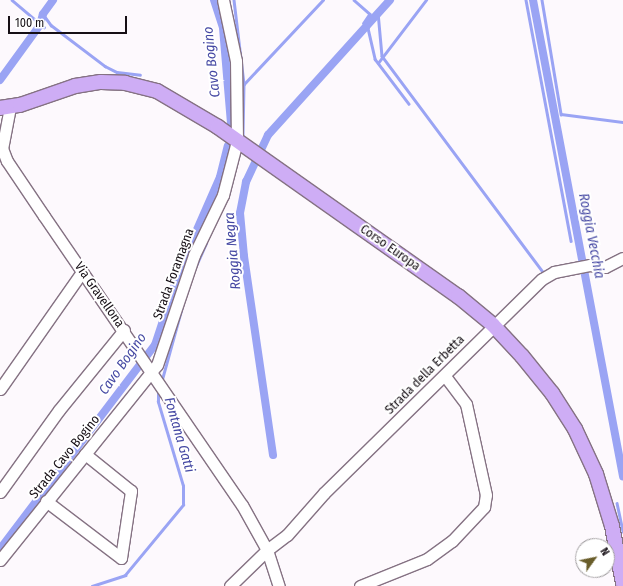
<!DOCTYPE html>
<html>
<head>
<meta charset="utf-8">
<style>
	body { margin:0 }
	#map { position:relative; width:623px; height:586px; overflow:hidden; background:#fdf9fd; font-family:"Fira Sans Condensed",sans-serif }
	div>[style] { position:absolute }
	.stream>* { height:2.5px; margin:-1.25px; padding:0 1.25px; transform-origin:1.25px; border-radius:1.25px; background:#9aa4f4 }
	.canal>* { height:8px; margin:-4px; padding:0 4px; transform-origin:4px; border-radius:4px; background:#9aa4f4 }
	.roads { filter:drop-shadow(1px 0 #857283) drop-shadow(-1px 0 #857283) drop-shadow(0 1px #857283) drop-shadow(0 -1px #857283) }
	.minor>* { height:11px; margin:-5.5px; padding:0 5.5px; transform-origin:5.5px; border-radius:5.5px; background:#fff }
	.major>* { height:14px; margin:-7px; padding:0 7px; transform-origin:7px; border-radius:7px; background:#ceadf5 }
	span { translate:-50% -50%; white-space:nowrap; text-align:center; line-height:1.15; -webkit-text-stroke:4px #fff; paint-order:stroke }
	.street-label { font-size:13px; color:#160f15 }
	.water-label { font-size:14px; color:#4548a3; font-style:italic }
	.north { position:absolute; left:575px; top:538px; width:40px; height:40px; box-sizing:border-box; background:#fff; border:1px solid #a29fa1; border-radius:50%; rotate:57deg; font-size:11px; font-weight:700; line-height:16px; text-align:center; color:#160f15 }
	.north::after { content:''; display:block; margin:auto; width:14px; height:18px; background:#695d2a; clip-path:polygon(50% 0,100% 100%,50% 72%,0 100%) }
	.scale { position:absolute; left:8px; top:16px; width:119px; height:18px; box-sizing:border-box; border:2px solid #160f15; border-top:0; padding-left:5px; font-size:12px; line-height:14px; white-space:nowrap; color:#160f15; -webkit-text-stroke:3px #fff; paint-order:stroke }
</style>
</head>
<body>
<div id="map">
	<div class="stream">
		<div style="left:12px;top:0;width:42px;rotate:40.2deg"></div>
		<div style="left:234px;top:0;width:85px;rotate:83.2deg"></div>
		<div style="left:244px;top:84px;width:53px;rotate:91.1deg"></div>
		<div style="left:354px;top:0;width:21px;rotate:41deg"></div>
		<div style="left:370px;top:14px;width:11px;rotate:124deg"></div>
		<div style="left:364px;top:23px;width:6px;rotate:51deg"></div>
		<div style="left:368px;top:28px;width:32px;rotate:77deg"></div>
		<div style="left:375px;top:59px;width:56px;rotate:52.9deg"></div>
		<div style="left:526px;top:0;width:245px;rotate:79.4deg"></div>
		<div style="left:542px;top:0;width:116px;rotate:80.5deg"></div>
		<div style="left:561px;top:114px;width:63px;rotate:7.4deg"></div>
		<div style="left:378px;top:12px;width:44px;rotate:84.8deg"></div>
		<div style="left:382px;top:56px;width:269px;rotate:53.3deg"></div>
		<div style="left:43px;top:14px;width:14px;rotate:54deg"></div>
		<div style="left:51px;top:25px;width:68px;rotate:37.2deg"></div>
		<div style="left:105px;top:66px;width:13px;rotate:27deg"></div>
		<div style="left:117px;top:72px;width:23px;rotate:7deg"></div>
		<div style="left:378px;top:63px;width:79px;rotate:-52.7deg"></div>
		<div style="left:244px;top:84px;width:115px;rotate:-46.8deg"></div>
		<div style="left:195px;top:268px;width:27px;rotate:-66deg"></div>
		<div style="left:161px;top:383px;width:83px;rotate:-74.6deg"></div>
		<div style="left:617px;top:503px;width:29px;rotate:78deg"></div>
		<div style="left:92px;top:586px;width:35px;rotate:-18deg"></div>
		<div style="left:125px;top:575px;width:91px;rotate:-50.4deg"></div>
		<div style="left:183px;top:505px;width:19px;rotate:-90deg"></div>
		<div style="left:183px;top:486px;width:88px;rotate:-106.6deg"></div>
		<div style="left:158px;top:402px;width:13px;rotate:-90deg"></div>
	</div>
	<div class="canal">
		<div style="left:214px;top:0;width:29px;rotate:72deg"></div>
		<div style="left:223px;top:28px;width:95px;rotate:85.2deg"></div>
		<div style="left:533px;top:0;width:485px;rotate:79.3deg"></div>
		<div style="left:0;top:80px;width:68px;rotate:-54deg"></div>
		<div style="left:40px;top:25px;width:11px;rotate:-75deg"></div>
		<div style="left:43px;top:14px;width:17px;rotate:-54deg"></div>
		<div style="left:273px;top:455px;width:201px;rotate:-98.3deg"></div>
		<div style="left:244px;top:256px;width:43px;rotate:-95.3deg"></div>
		<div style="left:240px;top:213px;width:32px;rotate:-79deg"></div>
		<div style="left:246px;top:182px;width:52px;rotate:-64.9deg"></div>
		<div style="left:268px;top:135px;width:182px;rotate:-47.9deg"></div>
		<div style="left:0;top:549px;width:256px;rotate:-52.8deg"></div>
		<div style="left:155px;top:345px;width:83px;rotate:-71.8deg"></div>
		<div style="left:181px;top:266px;width:97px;rotate:-66.3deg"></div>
		<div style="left:220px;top:177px;width:32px;rotate:-76deg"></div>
	</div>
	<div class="roads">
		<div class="minor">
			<div style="left:0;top:143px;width:19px;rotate:69deg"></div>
			<div style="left:7px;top:161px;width:66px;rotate:56.1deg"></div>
			<div style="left:44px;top:216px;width:350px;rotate:55.6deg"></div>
			<div style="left:242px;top:505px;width:51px;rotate:60.9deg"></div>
			<div style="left:267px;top:550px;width:38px;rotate:72deg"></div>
			<div style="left:2px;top:149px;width:43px;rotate:-79.2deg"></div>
			<div style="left:0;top:389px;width:143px;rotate:-55deg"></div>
			<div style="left:0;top:492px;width:101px;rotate:-54.3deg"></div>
			<div style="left:59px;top:410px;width:103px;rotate:-50.9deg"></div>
			<div style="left:46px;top:501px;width:94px;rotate:37.2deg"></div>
			<div style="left:121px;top:558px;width:68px;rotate:-81.5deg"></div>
			<div style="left:131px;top:491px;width:59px;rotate:-141.2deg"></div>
			<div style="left:0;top:560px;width:250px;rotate:-51.2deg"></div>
			<div style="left:157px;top:365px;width:116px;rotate:-71.4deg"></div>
			<div style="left:194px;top:255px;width:67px;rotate:-64.2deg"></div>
			<div style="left:223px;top:195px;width:56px;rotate:-75.5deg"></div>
			<div style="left:237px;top:141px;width:80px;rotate:-90.7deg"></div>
			<div style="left:236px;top:61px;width:62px;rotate:-102deg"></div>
			<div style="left:230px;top:586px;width:52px;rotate:-44.2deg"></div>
			<div style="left:267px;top:550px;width:25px;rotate:-37deg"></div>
			<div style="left:287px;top:535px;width:56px;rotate:-48.6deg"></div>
			<div style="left:324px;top:493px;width:305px;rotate:-44.5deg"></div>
			<div style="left:542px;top:279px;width:14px;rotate:-30deg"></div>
			<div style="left:554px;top:272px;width:37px;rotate:-11deg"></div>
			<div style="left:590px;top:265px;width:15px;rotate:8deg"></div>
			<div style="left:605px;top:267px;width:20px;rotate:-27deg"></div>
			<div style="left:360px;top:586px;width:72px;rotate:-21.9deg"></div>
			<div style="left:427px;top:559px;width:31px;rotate:-36deg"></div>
			<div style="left:452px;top:541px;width:47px;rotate:-46.7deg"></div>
			<div style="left:484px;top:507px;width:12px;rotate:-81deg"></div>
			<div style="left:486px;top:495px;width:93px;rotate:-102.4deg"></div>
			<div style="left:466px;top:404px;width:35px;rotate:-127deg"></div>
		</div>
		<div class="major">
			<div style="left:0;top:108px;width:20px;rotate:-9deg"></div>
			<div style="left:20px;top:105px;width:58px;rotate:-19.1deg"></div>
			<div style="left:75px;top:86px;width:26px;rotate:-9deg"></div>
			<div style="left:101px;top:82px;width:24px;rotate:2deg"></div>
			<div style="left:125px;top:83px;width:33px;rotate:14deg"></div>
			<div style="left:157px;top:91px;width:71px;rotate:30.5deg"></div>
			<div style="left:218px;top:127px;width:294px;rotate:35.2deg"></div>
			<div style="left:458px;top:296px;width:45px;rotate:39.6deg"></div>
			<div style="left:493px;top:325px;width:42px;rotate:46.9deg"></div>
			<div style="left:522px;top:356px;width:48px;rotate:51deg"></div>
			<div style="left:552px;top:393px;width:43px;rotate:57.4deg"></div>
			<div style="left:575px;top:429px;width:50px;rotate:65deg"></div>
			<div style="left:596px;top:474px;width:54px;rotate:72.9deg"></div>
			<div style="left:612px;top:526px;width:58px;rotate:79.1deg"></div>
		</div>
	</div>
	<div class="street-label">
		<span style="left:390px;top:248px;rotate:35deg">Corso Europa</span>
		<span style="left:174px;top:274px;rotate:-70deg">Strada Foramagna</span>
		<span style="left:99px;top:295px;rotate:55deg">Via Gravellona</span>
		<span style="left:425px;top:375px;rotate:-45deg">Strada della Erbetta</span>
		<span style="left:65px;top:457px;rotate:-51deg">Strada Cavo Bogino</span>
	</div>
	<div class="water-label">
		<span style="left:212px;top:62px;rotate:-96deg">Cavo Bogino</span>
		<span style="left:591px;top:236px;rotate:79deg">Roggia Vecchia</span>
		<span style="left:233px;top:251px;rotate:-95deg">Roggia Negra</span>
		<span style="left:123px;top:364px;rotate:-55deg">Cavo Bogino</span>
		<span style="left:179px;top:435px;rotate:74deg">Fontana Gatti</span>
	</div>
	<div class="north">N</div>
	<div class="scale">100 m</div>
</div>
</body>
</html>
